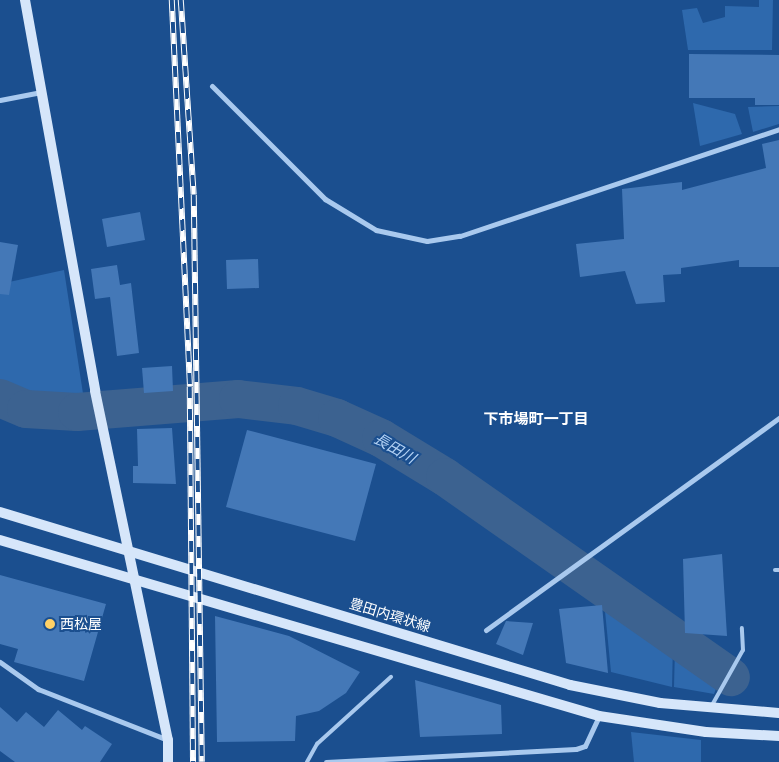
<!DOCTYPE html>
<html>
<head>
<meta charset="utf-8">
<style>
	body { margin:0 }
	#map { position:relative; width:779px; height:762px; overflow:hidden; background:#1b4f8f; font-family:Manrope,"Noto Sans JP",sans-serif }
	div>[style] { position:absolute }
	.green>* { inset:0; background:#2e69ad }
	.river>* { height:38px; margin:-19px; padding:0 19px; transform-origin:19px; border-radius:19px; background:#3c6290 }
	.building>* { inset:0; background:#4478b7 }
	.lane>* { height:4px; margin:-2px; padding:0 2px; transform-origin:2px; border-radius:2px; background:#a9c9ee }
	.street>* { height:5px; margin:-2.5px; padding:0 2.5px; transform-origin:2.5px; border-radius:2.5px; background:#a9c9ee }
	.secondary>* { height:10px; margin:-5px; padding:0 5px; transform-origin:5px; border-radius:5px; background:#d6e6fa }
	.rail>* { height:5.5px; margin-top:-2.75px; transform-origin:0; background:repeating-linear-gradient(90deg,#1b4f8f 0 11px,#fff 0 22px); box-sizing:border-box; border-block:1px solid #fff }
	.dots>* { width:14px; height:14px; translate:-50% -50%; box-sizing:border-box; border:2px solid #1b4f8f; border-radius:50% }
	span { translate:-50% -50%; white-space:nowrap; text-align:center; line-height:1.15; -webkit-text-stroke:4px #1b4f8f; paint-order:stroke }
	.street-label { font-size:14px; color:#fff }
	.poi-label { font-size:14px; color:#fff }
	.left { translate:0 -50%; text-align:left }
	.neighbourhood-label { font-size:15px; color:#fff; font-weight:700 }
	.water-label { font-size:15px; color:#b5d3f5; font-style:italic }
</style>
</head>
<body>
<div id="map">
	<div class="green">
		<div style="clip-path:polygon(759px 0,773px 0,772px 50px,688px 50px,682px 10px,697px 8px,703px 23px,725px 17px,725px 6px,759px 7px)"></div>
		<div style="clip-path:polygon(693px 103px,735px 114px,742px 134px,700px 146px)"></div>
		<div style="clip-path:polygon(779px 106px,779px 124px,753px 132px,748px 107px)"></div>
		<div style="clip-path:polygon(64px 270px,84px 400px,29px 399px,0 384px,0 284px)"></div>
		<div style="clip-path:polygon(604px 601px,673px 643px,672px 687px,611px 672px)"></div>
		<div style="clip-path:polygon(675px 647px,720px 678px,714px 694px,674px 687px)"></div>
		<div style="clip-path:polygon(631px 732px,701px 740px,701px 762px,634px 762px)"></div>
	</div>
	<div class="river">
		<div style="left:0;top:398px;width:28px;rotate:23deg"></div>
		<div style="left:26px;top:409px;width:51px;rotate:3.4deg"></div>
		<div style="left:77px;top:412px;width:162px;rotate:-4.6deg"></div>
		<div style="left:238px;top:399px;width:59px;rotate:6.8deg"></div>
		<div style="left:297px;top:406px;width:42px;rotate:16.7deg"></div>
		<div style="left:337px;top:418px;width:48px;rotate:24.4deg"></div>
		<div style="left:381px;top:438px;width:75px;rotate:31.4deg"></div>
		<div style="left:445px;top:477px;width:349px;rotate:35deg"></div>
	</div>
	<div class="building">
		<div style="clip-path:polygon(689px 54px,779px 55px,779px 105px,755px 105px,755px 98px,689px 98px)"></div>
		<div style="clip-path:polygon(779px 140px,779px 267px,739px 267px,739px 260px,681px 268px,681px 274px,663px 275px,665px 302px,636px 304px,625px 271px,580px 277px,576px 244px,624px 239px,622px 189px,682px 182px,682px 190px,766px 168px,762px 144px)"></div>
		<div style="clip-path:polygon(140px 212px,145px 240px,107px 247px,102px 219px)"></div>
		<div style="clip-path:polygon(0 242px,18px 245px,9px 295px,0 294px)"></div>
		<div style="clip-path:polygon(258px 259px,259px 288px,227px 289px,226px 260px)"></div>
		<div style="clip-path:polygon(117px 265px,120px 285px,131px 283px,139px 353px,117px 356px,110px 297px,95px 299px,91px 269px)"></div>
		<div style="clip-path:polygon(172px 366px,173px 391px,144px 393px,142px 368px)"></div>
		<div style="clip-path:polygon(172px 428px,176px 484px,133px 483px,133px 466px,138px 466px,137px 429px)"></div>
		<div style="clip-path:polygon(247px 430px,376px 464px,355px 541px,226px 507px)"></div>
		<div style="clip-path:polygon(722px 554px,727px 636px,685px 633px,683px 559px)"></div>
		<div style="clip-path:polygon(0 575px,106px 604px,84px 681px,14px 662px,18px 649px,0 644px)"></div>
		<div style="clip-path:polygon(602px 605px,608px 673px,566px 663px,559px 609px)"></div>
		<div style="clip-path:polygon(215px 616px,289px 636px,360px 672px,346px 693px,319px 711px,296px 716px,295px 741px,217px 742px)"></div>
		<div style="clip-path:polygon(506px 621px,533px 623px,523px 655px,496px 644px)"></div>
		<div style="clip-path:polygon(415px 680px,501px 705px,502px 734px,420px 737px)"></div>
		<div style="clip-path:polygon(0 707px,17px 722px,26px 712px,44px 727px,58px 710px,82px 730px,85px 726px,112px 744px,100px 762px,15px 762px,0 751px)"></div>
	</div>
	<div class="lane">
		<div style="left:775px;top:570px;width:4px"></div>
		<div style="left:711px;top:707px;width:65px;rotate:-60.7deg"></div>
		<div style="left:743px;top:650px;width:22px;rotate:-93deg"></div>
		<div style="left:307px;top:762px;width:21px;rotate:-61deg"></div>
		<div style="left:317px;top:744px;width:100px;rotate:-42.2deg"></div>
	</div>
	<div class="street">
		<div style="left:212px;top:86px;width:160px;rotate:45deg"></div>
		<div style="left:325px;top:199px;width:60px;rotate:31.3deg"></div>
		<div style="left:376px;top:230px;width:52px;rotate:12.2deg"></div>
		<div style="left:427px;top:241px;width:33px;rotate:-9deg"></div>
		<div style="left:460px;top:236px;width:336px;rotate:-18.5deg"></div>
		<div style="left:0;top:100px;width:42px;rotate:-11deg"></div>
		<div style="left:486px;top:630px;width:362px;rotate:-35.9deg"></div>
		<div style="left:0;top:662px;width:47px;rotate:35.4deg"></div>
		<div style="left:38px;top:689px;width:140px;rotate:21.4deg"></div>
		<div style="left:326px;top:762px;width:250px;rotate:-3deg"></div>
		<div style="left:576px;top:749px;width:9px;rotate:-18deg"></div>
		<div style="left:585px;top:746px;width:33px;rotate:-65deg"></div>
	</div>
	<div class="secondary">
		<div style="left:25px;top:0;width:397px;rotate:79.8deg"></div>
		<div style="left:95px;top:391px;width:357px;rotate:78.2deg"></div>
		<div style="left:168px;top:740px;width:22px;rotate:90deg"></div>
		<div style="left:0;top:512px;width:596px;rotate:16.88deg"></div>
		<div style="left:570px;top:685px;width:92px;rotate:11.3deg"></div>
		<div style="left:660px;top:703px;width:119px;rotate:4.8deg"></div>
		<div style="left:0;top:540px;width:624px;rotate:16.37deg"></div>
		<div style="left:599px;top:716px;width:108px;rotate:8.5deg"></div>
		<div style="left:706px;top:732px;width:73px;rotate:3.1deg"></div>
	</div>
	<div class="rail">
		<div style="left:172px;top:0;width:387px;rotate:87.3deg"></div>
		<div style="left:190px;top:387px;width:375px;rotate:89.5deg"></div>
		<div style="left:181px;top:0;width:195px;rotate:86.2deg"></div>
		<div style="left:194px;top:195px;width:567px;rotate:89.19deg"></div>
	</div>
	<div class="dots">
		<div style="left:50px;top:624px;background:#ffd166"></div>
	</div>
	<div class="street-label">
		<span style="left:390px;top:615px;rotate:17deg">豊田内環状線</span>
	</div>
	<div class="poi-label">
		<span class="left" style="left:60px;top:624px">西松屋</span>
	</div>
	<div class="neighbourhood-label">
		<span style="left:536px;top:419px">下市場町一丁目</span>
	</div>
	<div class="water-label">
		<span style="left:395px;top:448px;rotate:30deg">長田川</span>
	</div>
</div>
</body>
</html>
